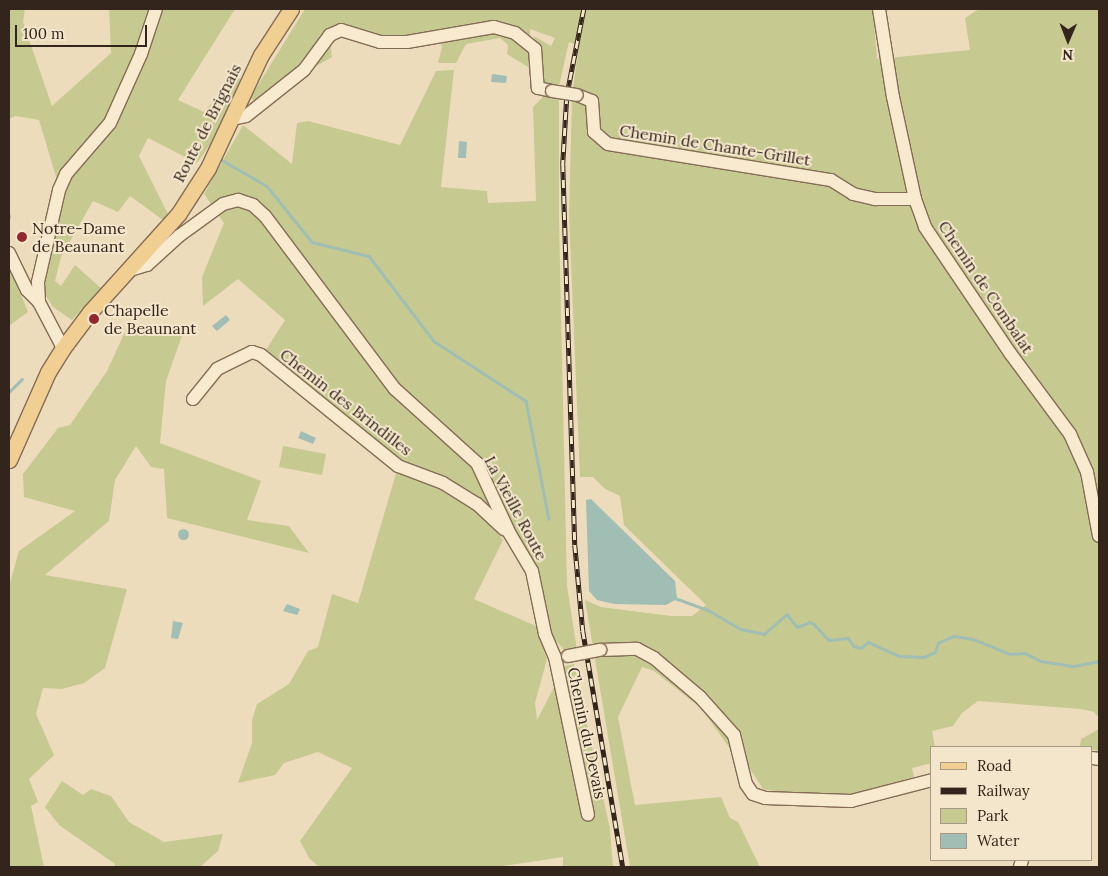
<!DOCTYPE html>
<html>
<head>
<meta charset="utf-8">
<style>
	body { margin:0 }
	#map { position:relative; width:1108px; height:876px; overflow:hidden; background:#eddcbc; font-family:Lora,serif }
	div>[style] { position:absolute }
	.green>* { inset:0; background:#c6ca91 }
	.water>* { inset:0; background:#a0beb4 }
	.round { border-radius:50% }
	.stream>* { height:2.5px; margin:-1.25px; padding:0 1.25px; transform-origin:1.25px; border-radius:1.25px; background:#a0beb4 }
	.roads { filter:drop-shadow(1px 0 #846c56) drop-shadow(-1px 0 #846c56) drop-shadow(0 1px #846c56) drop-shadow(0 -1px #846c56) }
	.minor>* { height:12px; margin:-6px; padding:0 6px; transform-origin:6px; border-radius:6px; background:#f8eacf }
	.major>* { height:15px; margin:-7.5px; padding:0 7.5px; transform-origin:7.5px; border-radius:7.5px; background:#f1cf93 }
	.rail>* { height:4.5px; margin-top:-2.25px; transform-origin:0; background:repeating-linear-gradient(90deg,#f4e6cb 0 8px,#33251b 0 16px); box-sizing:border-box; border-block:1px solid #33251b }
	.bridges { filter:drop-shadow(1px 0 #846c56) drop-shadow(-1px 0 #846c56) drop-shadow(0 1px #846c56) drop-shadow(0 -1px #846c56) }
	.minor-bridge>* { height:12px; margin:-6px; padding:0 6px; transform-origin:6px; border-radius:6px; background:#f8eacf }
	.dots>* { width:14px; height:14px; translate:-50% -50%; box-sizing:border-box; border:2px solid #f4e6cb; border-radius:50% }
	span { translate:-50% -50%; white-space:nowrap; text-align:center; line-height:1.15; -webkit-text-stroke:4px #f4e6cb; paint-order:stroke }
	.street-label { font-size:16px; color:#33251b }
	.poi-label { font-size:16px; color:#33251b }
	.left { translate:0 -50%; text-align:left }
	.frame { position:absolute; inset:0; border:10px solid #33251b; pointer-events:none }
	.legend { position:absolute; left:930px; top:746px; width:162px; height:115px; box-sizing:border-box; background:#f4e6cb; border:1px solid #a79985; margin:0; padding:6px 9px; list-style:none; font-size:15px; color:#33251b }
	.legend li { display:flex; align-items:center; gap:10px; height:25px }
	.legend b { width:25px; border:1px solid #a79985 }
	.north { position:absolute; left:1043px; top:15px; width:50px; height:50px; -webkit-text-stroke:4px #f4e6cb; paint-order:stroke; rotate:181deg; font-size:14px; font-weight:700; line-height:20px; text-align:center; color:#33251b }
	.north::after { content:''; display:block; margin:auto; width:18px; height:22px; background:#33251b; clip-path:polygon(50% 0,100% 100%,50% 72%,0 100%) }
	.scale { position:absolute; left:15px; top:25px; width:132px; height:22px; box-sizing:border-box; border:2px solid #33251b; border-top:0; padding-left:6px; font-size:15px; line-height:18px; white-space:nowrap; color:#33251b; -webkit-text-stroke:4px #f4e6cb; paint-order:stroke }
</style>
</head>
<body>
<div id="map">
	<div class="green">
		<div style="clip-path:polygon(9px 9px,25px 9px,23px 22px,52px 106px,111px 53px,109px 9px,235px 9px,178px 100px,204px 112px,235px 78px,242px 79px,216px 136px,197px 163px,148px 138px,139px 156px,168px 214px,163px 220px,130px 196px,118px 212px,93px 201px,61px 257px,55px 281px,61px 286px,75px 265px,101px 288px,72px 320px,53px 307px,43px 291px,46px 262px,66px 186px,56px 177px,39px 120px,15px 116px,9px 119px)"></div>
		<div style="clip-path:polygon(305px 9px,873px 9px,877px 59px,970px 50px,965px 18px,979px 9px,1099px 9px,1099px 718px,1094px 712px,1081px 709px,978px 701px,962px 713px,953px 726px,932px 731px,935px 747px,932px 747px,932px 763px,912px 768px,914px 777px,852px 794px,785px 793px,763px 789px,747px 764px,743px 745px,731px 750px,701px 708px,654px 671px,642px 667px,618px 717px,635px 805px,721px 797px,730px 818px,738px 822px,760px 867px,630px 867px,585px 600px,601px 607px,671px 616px,692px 616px,706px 605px,624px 525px,620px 496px,605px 489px,593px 477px,580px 477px,569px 215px,572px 98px,578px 98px,579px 89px,573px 88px,579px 46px,569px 42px,559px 86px,559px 219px,567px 586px,577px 650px,564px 650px,551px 635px,541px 583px,533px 560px,509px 520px,495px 530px,503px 540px,474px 599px,536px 626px,547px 659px,535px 703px,537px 720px,565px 666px,574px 664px,610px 829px,613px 867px,563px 867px,563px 857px,497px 867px,319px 867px,309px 858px,300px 841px,352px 768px,318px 752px,284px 763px,275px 775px,238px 783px,252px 743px,252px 720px,257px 704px,289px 684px,308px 651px,318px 647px,332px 594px,358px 603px,397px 470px,264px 353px,285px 320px,238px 279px,203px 306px,202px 277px,224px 223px,204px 194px,243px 125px,292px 164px,297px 123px,308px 121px,400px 145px,436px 71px,454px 70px,441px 187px,487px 191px,488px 203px,536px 201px,533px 107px,542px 98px,534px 36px,551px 46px,555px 38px,530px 29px,531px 69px,507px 54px,508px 45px,500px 38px,466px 44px,456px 63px,438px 63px,442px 47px,439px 33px,405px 39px,329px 33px,332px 57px,255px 101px,250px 98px)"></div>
		<div style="clip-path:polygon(9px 265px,28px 312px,9px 326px)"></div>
		<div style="clip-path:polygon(129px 323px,147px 330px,184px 330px,166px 381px,160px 443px,261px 481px,247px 520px,289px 526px,309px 553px,167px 518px,164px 469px,151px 467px,136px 446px,115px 480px,109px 521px,45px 575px,127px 589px,105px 668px,84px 683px,62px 689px,43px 688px,36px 714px,54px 755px,29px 779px,38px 802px,31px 806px,44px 867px,9px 867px,9px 586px,19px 551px,75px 511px,24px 497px,23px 474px,58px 428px,70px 425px,107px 371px)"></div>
		<div style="clip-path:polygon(283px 446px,326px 454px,322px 475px,279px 467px)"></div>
		<div style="clip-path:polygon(1099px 729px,1099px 751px,1080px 747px,1081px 739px)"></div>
		<div style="clip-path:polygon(62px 781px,83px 795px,91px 789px,111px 796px,129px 822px,164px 842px,223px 834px,218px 851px,200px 867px,115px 867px,115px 864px,59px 825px,45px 807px)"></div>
	</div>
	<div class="water">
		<div style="clip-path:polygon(492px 74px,507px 76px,506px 83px,491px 82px)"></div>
		<div style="clip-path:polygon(459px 141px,467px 142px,466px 158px,458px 158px)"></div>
		<div style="clip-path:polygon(226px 315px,230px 320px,217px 331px,212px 326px)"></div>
		<div style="clip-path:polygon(301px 431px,316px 438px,313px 444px,298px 438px)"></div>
		<div style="clip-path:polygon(591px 499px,675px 581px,677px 599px,666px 605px,614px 604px,597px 600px,589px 591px,586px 500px)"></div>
		<div class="round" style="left:177.5px;top:528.5px;width:11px;height:11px"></div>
		<div style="clip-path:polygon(287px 604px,300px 609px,297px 615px,283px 611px)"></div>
		<div style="clip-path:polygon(173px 621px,183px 623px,178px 639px,171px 638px)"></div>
	</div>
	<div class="stream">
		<div style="left:222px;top:160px;width:52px;rotate:30deg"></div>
		<div style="left:267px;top:186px;width:72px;rotate:51.2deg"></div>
		<div style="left:312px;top:242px;width:59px;rotate:13.8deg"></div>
		<div style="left:369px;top:256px;width:107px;rotate:52.6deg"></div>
		<div style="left:434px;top:341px;width:110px;rotate:33.1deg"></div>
		<div style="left:526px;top:401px;width:120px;rotate:79deg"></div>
		<div style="left:9px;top:217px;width:1px;rotate:-90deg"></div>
		<div style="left:9px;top:392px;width:18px;rotate:-45deg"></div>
		<div style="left:675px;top:598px;width:35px;rotate:20deg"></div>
		<div style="left:708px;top:610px;width:38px;rotate:30deg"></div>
		<div style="left:741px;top:629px;width:24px;rotate:12deg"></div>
		<div style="left:764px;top:634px;width:30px;rotate:-41deg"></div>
		<div style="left:787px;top:614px;width:16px;rotate:52deg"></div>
		<div style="left:797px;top:627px;width:14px;rotate:-21deg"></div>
		<div style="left:810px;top:622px;width:4px;rotate:27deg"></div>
		<div style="left:814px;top:624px;width:22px;rotate:47deg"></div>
		<div style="left:829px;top:640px;width:19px;rotate:-6deg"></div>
		<div style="left:848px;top:638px;width:10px;rotate:53deg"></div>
		<div style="left:854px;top:646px;width:7px;rotate:16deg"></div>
		<div style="left:861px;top:648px;width:9px;rotate:-41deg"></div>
		<div style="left:868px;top:642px;width:34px;rotate:24deg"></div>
		<div style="left:899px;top:656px;width:25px;rotate:2deg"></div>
		<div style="left:924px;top:657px;width:12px;rotate:-24deg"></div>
		<div style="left:935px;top:652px;width:9px;rotate:-72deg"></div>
		<div style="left:938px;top:643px;width:17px;rotate:-24deg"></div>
		<div style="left:954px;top:636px;width:19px;rotate:9deg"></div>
		<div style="left:973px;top:639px;width:40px;rotate:22deg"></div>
		<div style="left:1010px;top:654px;width:15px;rotate:-4deg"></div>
		<div style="left:1025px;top:653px;width:18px;rotate:27deg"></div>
		<div style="left:1041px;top:661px;width:33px;rotate:9deg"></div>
		<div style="left:1074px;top:666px;width:25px;rotate:-11deg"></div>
	</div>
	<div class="roads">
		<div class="minor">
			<div style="left:879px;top:9px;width:89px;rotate:81deg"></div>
			<div style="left:893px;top:97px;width:104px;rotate:77.8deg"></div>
			<div style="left:915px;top:199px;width:30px;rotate:70deg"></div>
			<div style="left:925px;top:227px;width:152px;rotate:56deg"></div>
			<div style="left:1010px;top:353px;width:101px;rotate:53.5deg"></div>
			<div style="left:1070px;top:434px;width:42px;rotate:65.9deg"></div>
			<div style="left:1087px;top:472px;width:65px;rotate:79.4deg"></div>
			<div style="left:577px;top:95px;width:16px;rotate:22deg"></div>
			<div style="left:592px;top:101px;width:31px;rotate:86deg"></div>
			<div style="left:594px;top:132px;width:18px;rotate:41deg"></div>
			<div style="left:608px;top:144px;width:226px;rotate:9.2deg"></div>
			<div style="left:831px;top:180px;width:26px;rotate:32deg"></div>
			<div style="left:853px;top:194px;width:23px;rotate:13deg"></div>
			<div style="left:875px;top:199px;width:40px"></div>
			<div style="left:232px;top:119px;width:14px;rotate:-12deg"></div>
			<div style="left:246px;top:116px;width:74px;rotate:-38.4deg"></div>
			<div style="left:304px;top:70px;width:44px;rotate:-53.4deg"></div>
			<div style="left:330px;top:35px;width:12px;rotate:-24deg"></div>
			<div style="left:341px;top:30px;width:41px;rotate:17.1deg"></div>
			<div style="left:380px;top:42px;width:27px"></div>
			<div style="left:407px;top:42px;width:88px;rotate:-9.8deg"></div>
			<div style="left:494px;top:27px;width:22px;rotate:16deg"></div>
			<div style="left:515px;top:33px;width:26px;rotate:39deg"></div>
			<div style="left:535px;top:49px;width:39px;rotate:86deg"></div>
			<div style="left:538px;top:88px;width:14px;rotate:12deg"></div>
			<div style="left:9px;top:253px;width:41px;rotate:64.1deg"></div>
			<div style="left:27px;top:290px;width:17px;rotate:45deg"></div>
			<div style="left:127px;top:271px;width:21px;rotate:-17deg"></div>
			<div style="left:147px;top:265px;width:43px;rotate:-42.2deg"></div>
			<div style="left:179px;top:236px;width:54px;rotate:-36deg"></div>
			<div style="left:223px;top:204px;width:16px;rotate:-15deg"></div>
			<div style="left:238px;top:200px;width:16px;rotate:18deg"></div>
			<div style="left:253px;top:205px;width:16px;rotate:43deg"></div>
			<div style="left:265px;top:216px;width:216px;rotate:53.1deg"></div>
			<div style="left:395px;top:389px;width:110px;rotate:42.1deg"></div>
			<div style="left:477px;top:463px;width:78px;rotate:65.1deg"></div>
			<div style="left:510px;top:534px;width:43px;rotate:59.3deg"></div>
			<div style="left:532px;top:571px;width:64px;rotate:78.3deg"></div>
			<div style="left:545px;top:634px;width:25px;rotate:67deg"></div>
			<div style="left:555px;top:657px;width:161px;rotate:78.2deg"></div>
			<div style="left:63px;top:348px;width:52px;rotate:-117.6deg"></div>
			<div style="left:39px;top:302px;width:20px;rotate:-93deg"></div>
			<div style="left:38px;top:282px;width:94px;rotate:-77.1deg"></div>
			<div style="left:59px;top:190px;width:17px;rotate:-66deg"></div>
			<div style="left:66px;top:174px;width:67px;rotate:-49.2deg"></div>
			<div style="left:110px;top:123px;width:76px;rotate:-65.8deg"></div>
			<div style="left:141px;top:54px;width:47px;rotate:-71.6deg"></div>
			<div style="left:193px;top:399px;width:38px;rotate:-51deg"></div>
			<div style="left:217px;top:369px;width:39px;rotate:-26deg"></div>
			<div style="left:252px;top:352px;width:9px;rotate:18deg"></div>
			<div style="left:261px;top:355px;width:176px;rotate:39deg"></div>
			<div style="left:398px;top:466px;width:48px;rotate:20.7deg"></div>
			<div style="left:443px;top:483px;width:40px;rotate:32deg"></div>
			<div style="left:477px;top:504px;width:37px;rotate:43deg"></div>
			<div style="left:600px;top:650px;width:37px;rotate:-2deg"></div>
			<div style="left:637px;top:649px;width:19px;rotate:28deg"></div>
			<div style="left:654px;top:658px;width:60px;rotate:40.3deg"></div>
			<div style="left:700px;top:697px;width:51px;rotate:48.2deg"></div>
			<div style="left:734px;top:735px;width:50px;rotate:76.2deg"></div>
			<div style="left:746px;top:784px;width:12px;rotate:55deg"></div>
			<div style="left:753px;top:794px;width:13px;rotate:18deg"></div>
			<div style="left:765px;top:798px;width:86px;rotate:2deg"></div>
			<div style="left:851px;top:801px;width:84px;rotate:-14.5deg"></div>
			<div style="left:1092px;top:758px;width:7px;rotate:8deg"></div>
			<div style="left:1020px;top:867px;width:7px;rotate:-74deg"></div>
		</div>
		<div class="major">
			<div style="left:9px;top:460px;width:96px;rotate:-66.1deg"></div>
			<div style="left:48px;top:372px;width:28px;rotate:-58deg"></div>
			<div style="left:63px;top:348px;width:45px;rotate:-53.1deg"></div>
			<div style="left:90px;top:312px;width:133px;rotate:-48deg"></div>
			<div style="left:179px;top:213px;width:54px;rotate:-57.2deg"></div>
			<div style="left:208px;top:168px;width:125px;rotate:-64.9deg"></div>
			<div style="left:261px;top:55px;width:55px;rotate:-56.9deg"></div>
		</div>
	</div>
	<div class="rail">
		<div style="left:584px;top:9px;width:89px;rotate:101.1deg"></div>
		<div style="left:567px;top:96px;width:68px;rotate:93.4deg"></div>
		<div style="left:563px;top:164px;width:381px;rotate:88.2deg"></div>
		<div style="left:575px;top:545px;width:86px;rotate:84.7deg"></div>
		<div style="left:583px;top:631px;width:239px;rotate:80.4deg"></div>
	</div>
	<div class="bridges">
		<div class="minor-bridge">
			<div style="left:552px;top:91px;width:25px;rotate:9deg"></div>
			<div style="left:568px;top:656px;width:33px;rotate:-11deg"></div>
		</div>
	</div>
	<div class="dots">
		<div style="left:22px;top:237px;background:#92272d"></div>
		<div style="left:94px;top:319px;background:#92272d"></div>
	</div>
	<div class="street-label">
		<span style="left:207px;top:123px;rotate:-63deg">Route de Brignais</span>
		<span style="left:715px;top:145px;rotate:9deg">Chemin de Chante-Grillet</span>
		<span style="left:986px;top:287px;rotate:56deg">Chemin de Combalat</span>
		<span style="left:346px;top:402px;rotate:38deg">Chemin des Brindilles</span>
		<span style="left:516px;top:508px;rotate:62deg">La Vieille Route</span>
		<span style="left:587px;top:733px;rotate:78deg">Chemin du Devais</span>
	</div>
	<div class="poi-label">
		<span class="left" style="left:32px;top:237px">Notre-Dame<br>de Beaunant</span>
		<span class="left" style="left:104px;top:319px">Chapelle<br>de Beaunant</span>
	</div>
	<div class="frame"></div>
	<ul class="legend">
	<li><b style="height:6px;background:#f1cf93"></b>Road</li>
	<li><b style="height:6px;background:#33251b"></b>Railway</li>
	<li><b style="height:14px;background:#c6ca91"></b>Park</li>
	<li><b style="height:14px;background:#a0beb4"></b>Water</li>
	</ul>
	<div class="north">N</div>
	<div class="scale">100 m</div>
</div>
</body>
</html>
